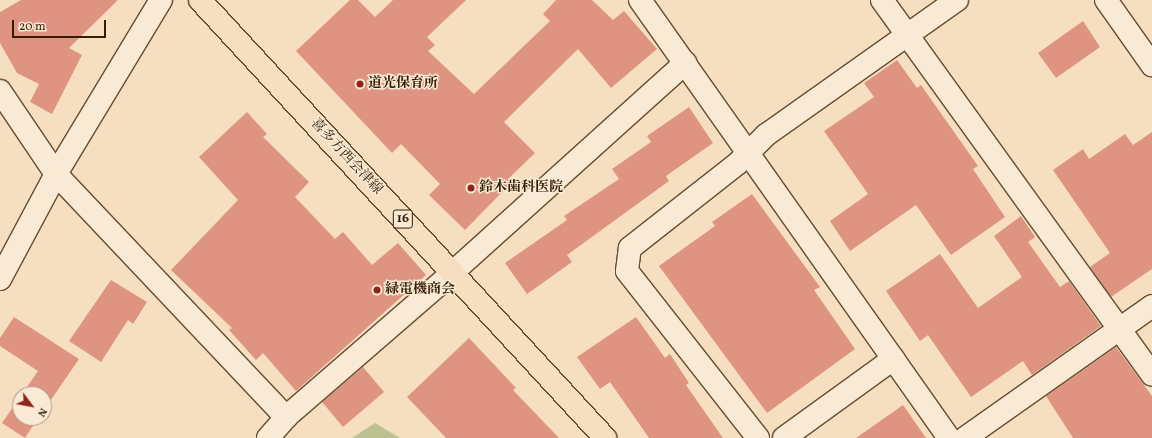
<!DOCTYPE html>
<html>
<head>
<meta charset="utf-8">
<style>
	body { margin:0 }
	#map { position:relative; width:1152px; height:438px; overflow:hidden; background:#f6dfc0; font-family:Vollkorn,"Noto Serif JP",serif }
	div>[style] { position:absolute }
	.green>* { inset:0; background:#bdc191 }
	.building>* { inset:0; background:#de9480 }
	.roads { filter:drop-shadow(1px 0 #664d30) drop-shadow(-1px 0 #664d30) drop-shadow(0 1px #664d30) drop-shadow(0 -1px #664d30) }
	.street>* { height:22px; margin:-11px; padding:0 11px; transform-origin:11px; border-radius:11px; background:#f9ead6 }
	.secondary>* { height:22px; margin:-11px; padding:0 11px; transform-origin:11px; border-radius:11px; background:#f9ead6 }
	.primary>* { height:22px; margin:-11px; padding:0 11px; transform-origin:11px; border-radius:11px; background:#f6dfc0 }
	.dots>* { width:11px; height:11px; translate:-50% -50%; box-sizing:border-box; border:2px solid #f9ead6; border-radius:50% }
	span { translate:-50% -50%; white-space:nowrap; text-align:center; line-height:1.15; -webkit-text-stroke:3px #f9ead6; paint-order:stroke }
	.shield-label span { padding:1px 3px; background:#f9ead6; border:1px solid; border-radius:3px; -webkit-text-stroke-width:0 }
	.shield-label { font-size:13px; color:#361c00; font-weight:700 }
	.poi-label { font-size:14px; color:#361c00; font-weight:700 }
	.left { translate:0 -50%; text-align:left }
	.street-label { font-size:14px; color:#361c00 }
	.north { position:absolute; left:12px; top:386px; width:40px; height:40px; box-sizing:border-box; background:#f9ead6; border:1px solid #ab9880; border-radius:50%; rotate:122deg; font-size:11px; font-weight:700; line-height:16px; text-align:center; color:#361c00 }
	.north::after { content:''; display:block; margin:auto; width:14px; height:18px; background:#8f2418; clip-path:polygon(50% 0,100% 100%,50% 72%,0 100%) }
	.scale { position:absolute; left:12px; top:20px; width:94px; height:18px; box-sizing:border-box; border:2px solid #361c00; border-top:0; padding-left:5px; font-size:12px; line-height:14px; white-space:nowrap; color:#361c00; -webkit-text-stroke:3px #f9ead6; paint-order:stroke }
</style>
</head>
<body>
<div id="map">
	<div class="green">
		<div style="clip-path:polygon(375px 423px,400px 438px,352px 438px)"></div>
	</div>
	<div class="building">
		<div style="clip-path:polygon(21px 0,118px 0,69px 48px,82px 55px,52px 114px,30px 102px,39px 84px,17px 73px,0 43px,0 12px)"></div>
		<div style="clip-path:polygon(350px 0,358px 0,375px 17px,393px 0,466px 0,427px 37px,435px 45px,428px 51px,474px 94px,550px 21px,543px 14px,556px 0,592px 0,613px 20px,624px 11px,657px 49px,611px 88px,578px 49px,504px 122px,535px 153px,509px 178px,513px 181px,465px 230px,429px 195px,440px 184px,401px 144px,392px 153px,296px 51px)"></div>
		<div style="clip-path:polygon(1083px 21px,1100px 47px,1056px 78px,1038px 53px)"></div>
		<div style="clip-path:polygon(897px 60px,917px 88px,921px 85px,978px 166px,973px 169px,1005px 217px,951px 255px,916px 205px,850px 251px,830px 221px,868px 194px,824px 131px,874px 97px,864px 83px)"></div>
		<div style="clip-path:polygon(689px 107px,713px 143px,666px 176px,669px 181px,567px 255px,572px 262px,527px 294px,505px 263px,567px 220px,564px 216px,619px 179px,612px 169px,651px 142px,647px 136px)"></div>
		<div style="clip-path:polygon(247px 112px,267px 134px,263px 137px,309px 182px,295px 197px,335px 239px,343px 232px,372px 265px,398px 243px,426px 275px,296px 391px,263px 353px,256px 360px,229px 330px,232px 328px,171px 270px,238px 200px,199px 157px)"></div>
		<div style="clip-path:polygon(1152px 132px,1152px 269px,1111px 297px,1090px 267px,1110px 253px,1053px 170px,1083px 149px,1089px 159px,1125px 134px,1133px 145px)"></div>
		<div style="clip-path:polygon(752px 194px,820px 287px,814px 290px,855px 349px,767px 413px,659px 266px,715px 226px,712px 222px)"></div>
		<div style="clip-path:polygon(1021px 216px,1035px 237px,1028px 242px,1060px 287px,1069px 281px,1101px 326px,1032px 375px,1023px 361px,971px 397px,928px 335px,920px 341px,886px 291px,940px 254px,978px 308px,1022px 277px,994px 236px)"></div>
		<div style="clip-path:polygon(111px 280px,147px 302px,133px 324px,128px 320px,101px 362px,69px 341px)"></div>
		<div style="clip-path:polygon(14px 317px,79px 359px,44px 410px,44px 394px,22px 394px,38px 371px,0 346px,0 338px)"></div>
		<div style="clip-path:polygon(636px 317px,665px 358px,670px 354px,689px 383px,686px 385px,723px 438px,649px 438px,610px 382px,600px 389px,577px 357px)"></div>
		<div style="clip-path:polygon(469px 338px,516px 388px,513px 390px,559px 438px,446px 438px,407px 397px)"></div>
		<div style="clip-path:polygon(1116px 347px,1152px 396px,1152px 438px,1073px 438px,1046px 396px)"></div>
		<div style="clip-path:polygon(363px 367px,384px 392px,343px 427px,322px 402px)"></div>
		<div style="clip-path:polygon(20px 397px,20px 418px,38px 418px,25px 438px,2px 423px)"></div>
		<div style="clip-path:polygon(903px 405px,926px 438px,856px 438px)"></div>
	</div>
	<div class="roads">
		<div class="street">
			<div style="left:640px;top:0;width:536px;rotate:54.8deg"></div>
			<div style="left:882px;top:0;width:462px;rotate:54.2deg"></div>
			<div style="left:1106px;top:0;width:80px;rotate:54.7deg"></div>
			<div style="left:0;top:91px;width:100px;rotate:56deg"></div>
			<div style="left:56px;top:174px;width:335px;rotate:46.6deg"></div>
			<div style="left:268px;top:438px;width:28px;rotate:-49deg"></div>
			<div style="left:286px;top:417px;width:220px;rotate:-40.9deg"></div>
			<div style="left:452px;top:273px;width:314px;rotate:-42deg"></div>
			<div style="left:758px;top:438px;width:212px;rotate:-128.1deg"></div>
			<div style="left:627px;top:271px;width:23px;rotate:-83deg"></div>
			<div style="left:630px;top:248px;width:137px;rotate:-38.2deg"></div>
			<div style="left:738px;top:163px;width:40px;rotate:-45deg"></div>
			<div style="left:766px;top:135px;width:234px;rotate:-35.3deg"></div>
			<div style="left:784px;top:438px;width:135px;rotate:-35.9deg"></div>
			<div style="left:965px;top:438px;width:229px;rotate:-35.2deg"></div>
		</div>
		<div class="secondary">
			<div style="left:0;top:279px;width:119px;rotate:-61.9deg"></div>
			<div style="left:56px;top:174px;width:203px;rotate:-58.9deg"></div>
		</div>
		<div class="primary">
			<div style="left:200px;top:0;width:597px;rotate:47.24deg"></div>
		</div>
	</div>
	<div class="dots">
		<div style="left:360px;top:84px;background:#8f2418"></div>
		<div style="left:471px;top:188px;background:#8f2418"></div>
		<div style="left:377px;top:290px;background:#8f2418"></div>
	</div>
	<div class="shield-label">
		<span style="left:403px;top:219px">16</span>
	</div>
	<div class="poi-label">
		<span class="left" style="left:368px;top:84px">道光保育所</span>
		<span class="left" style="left:479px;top:188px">鈴木歯科医院</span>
		<span class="left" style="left:385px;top:290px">緑電機商会</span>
	</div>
	<div class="street-label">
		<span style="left:346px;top:157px;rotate:47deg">喜多方西会津線</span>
	</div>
	<div class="north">N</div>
	<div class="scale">20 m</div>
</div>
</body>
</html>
